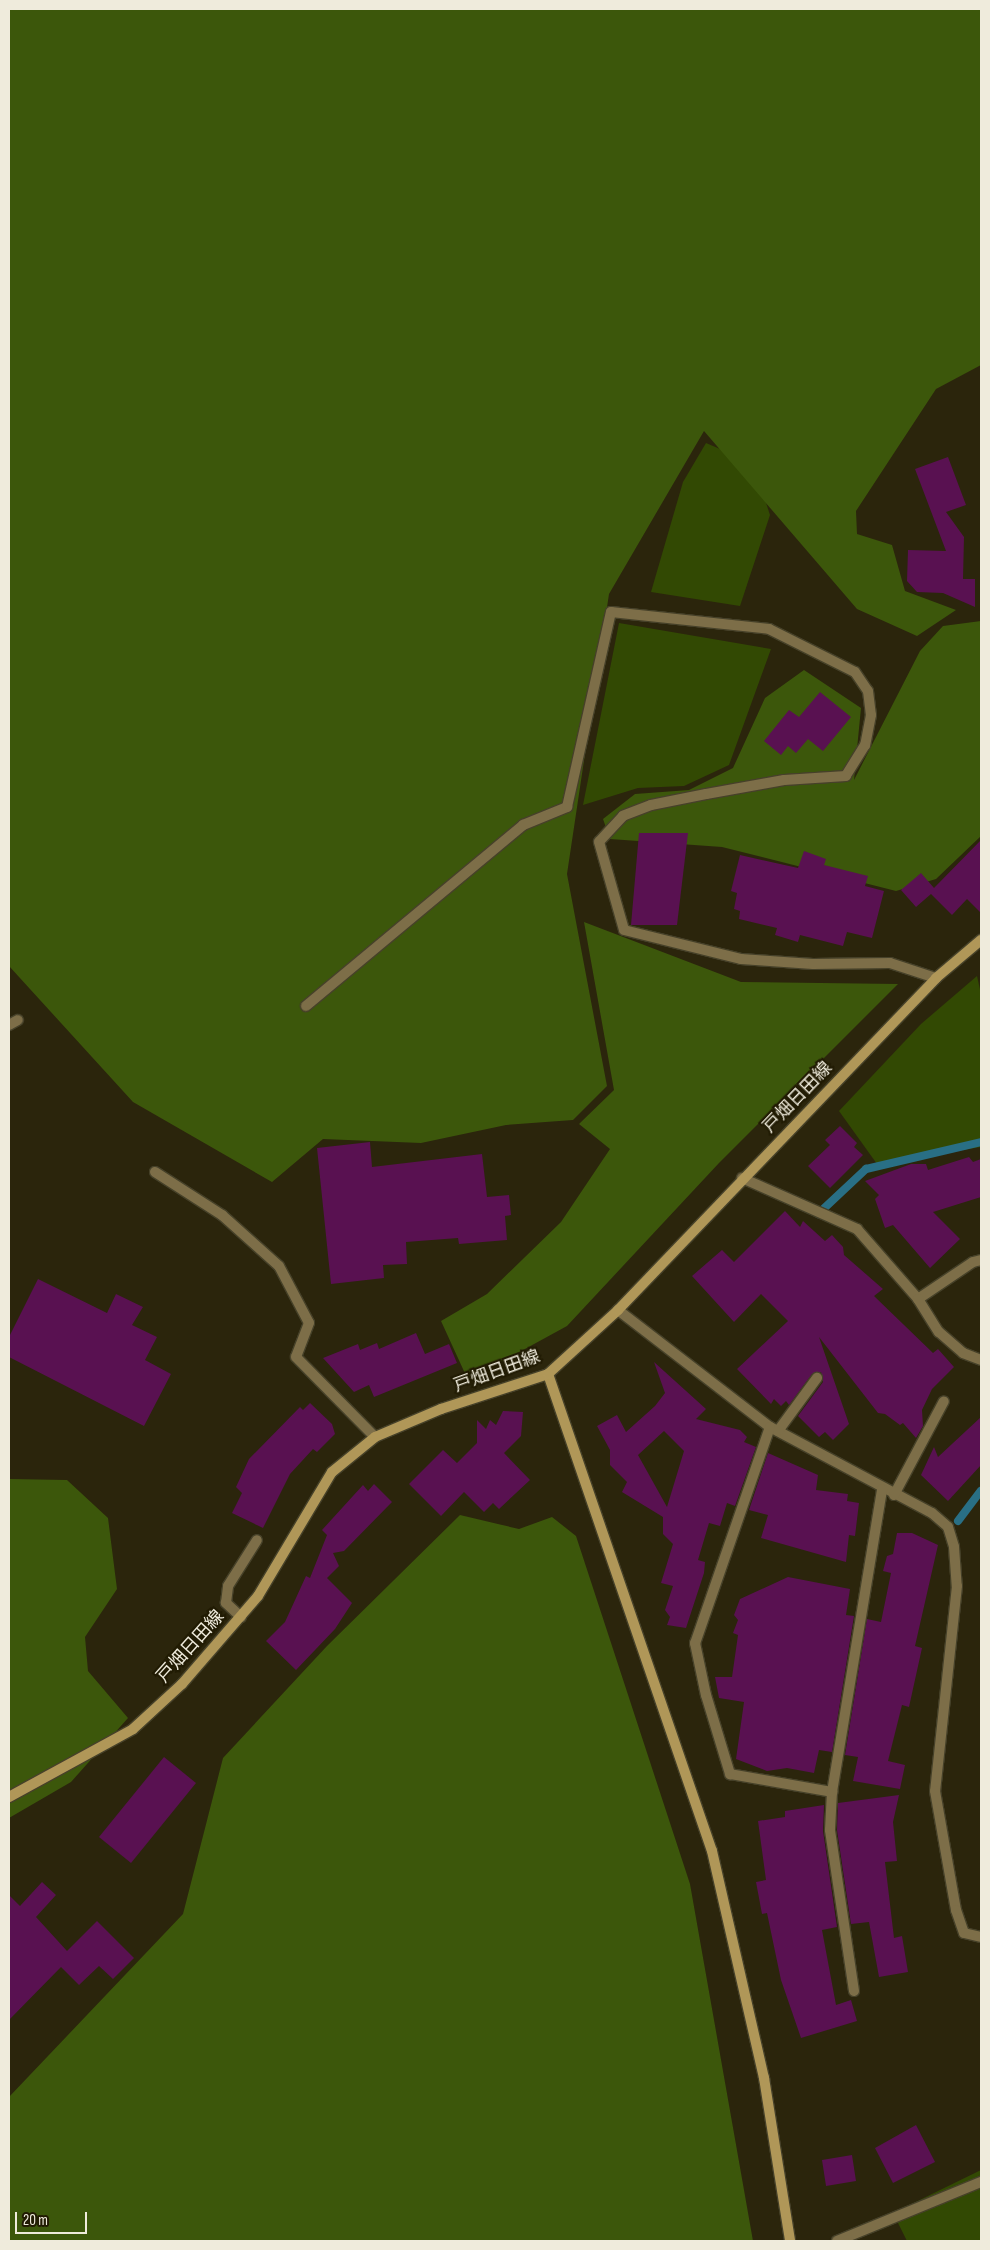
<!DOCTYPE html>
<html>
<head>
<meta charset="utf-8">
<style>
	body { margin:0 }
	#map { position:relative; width:990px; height:2250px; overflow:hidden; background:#2b250c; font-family:"Sofia Sans Condensed","Noto Sans JP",sans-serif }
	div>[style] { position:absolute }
	.green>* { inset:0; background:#324903 }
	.forest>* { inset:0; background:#3c570b }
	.stream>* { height:8px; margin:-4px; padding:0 4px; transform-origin:4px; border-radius:4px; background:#296f85 }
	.building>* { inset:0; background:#591151 }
	.roads { filter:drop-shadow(1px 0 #464129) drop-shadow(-1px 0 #464129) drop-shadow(0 1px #464129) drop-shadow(0 -1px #464129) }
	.street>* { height:10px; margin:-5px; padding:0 5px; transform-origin:5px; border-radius:5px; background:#7d6e48 }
	.secondary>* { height:10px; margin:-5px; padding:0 5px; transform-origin:5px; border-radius:5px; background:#b09758 }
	span { translate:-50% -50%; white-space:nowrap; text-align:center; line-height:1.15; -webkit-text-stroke:4.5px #211b03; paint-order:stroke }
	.street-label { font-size:18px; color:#efebdc }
	.frame { position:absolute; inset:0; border:10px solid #efebdc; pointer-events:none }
	.scale { position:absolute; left:15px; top:2212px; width:72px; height:22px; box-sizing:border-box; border:2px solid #efebdc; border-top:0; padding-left:6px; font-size:15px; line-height:18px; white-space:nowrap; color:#efebdc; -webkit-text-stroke:4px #211b03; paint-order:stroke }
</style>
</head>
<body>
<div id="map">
	<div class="green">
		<div style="clip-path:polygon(706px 443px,753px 463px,770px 515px,740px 606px,651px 592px,683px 482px)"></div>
		<div style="clip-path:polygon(619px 623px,771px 649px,729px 765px,684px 786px,638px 788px,583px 805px)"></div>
		<div style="clip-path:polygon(977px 976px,981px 994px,981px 1147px,877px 1164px,839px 1111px,921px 1024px)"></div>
		<div style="clip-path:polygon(981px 2170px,981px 2241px,907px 2241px,893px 2213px)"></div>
	</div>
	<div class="forest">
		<div style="clip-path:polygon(9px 9px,981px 9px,981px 365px,936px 389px,856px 511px,857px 534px,892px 545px,905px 591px,956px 610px,917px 636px,857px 609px,704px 431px,609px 594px,567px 874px,607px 1086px,573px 1120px,506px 1125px,421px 1143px,323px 1139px,272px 1182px,133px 1102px,9px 966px)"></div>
		<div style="clip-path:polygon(981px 621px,981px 836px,936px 879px,896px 891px,722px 847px,610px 839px,603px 819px,635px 794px,689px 790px,733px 768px,765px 698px,804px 670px,861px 708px,854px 780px,920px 651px,943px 626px)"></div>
		<div style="clip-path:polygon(584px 922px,741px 982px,898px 984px,719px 1163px,567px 1326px,468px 1380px,441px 1321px,487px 1294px,561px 1222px,610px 1149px,579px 1124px,614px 1090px)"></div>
		<div style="clip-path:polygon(9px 1479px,67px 1480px,108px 1518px,117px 1589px,85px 1637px,88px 1671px,128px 1718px,71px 1782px,9px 1818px)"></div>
		<div style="clip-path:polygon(460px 1515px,519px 1529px,552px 1517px,576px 1536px,690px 1884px,753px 2241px,9px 2241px,9px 2097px,183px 1914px,223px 1758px,327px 1646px)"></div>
	</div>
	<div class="stream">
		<div style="left:818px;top:1214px;width:66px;rotate:-43.2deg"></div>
		<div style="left:866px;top:1169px;width:118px;rotate:-13.2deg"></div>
		<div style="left:958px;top:1521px;width:38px;rotate:-53deg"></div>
	</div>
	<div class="building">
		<div style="clip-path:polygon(948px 457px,966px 505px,946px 512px,964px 537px,963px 579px,975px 579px,975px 607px,943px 593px,917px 592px,907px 581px,908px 550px,946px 551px,915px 469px)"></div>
		<div style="clip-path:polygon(820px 692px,851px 717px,823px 751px,808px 739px,796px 753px,788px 746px,781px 755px,764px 741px,789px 710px,799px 717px)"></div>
		<div style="clip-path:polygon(639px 833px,688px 833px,677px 925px,631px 925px)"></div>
		<div style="clip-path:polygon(981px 840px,981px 913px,967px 899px,952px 915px,931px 894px,916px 907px,901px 890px,921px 873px,934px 888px)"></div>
		<div style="clip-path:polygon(804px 851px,826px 859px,824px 865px,868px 876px,865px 886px,884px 891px,872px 938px,847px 932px,843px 946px,800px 935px,798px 942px,775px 935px,777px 928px,739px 919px,740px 911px,734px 909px,737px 893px,731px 891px,740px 855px,798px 868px)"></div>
		<div style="clip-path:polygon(840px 1126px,857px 1143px,854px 1147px,863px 1155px,830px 1188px,808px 1166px,830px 1145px,825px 1140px)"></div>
		<div style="clip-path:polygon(370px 1142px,372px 1167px,482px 1154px,487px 1197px,509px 1195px,511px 1215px,505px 1216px,507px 1240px,459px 1244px,458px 1238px,406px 1242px,407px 1264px,383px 1265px,384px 1278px,331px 1284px,317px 1148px)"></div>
		<div style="clip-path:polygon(969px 1157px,973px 1162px,981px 1159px,981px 1197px,933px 1212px,960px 1239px,930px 1268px,893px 1225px,885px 1228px,875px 1199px,879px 1195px,865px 1181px,911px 1164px,926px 1164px,928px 1170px)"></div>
		<div style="clip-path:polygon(785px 1211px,800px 1227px,803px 1221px,825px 1241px,832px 1235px,843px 1247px,844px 1255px,883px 1289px,874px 1296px,933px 1353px,938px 1349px,954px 1367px,932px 1389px,922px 1410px,923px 1426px,916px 1438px,903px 1423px,900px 1425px,885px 1414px,878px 1413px,819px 1337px,849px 1424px,833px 1440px,825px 1432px,819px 1437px,798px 1416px,823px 1382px,821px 1372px,812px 1374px,789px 1405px,786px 1401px,781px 1406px,774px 1399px,771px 1404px,737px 1369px,788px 1321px,761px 1294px,734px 1322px,692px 1276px,722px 1250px,734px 1262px)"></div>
		<div style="clip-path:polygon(38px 1279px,107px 1313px,116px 1294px,143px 1307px,132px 1325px,157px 1337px,145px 1360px,171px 1374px,144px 1426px,9px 1357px,9px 1337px)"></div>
		<div style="clip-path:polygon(416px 1333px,425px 1354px,449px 1344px,457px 1363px,374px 1397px,369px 1385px,354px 1392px,323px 1358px,358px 1344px,360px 1350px,377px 1343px,379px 1349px)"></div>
		<div style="clip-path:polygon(evenodd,654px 1362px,706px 1409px,696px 1419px,740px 1430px,747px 1437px,744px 1442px,756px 1447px,735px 1506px,727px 1503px,720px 1526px,709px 1523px,698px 1560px,705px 1562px,704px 1573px,686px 1628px,667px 1625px,670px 1617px,665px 1610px,673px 1586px,661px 1583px,673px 1544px,663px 1534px,663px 1517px,622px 1492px,627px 1482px,610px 1465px,610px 1450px,597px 1426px,617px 1415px,626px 1432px,655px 1406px,665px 1393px,654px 1362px,664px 1431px,684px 1451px,667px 1507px,638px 1455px,664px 1431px)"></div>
		<div style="clip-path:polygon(310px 1403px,332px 1424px,335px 1434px,317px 1452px,313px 1449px,290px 1474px,263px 1528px,232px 1513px,242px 1493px,236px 1487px,249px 1459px,300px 1407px,303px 1410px)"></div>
		<div style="clip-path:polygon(503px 1411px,523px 1412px,521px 1436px,504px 1453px,530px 1480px,499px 1509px,493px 1503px,484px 1512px,464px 1492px,441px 1516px,409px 1484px,443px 1450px,457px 1463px,477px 1443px,477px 1420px,486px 1429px,490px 1420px,496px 1425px)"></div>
		<div style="clip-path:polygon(981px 1417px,981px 1465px,948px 1501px,921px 1475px,934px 1447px,938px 1457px)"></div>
		<div style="clip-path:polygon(768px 1453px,818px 1475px,816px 1490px,848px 1494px,847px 1501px,859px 1503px,855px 1536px,849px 1535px,846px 1562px,761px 1538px,768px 1515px,749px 1510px)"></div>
		<div style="clip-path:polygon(374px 1484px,392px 1502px,344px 1551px,333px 1553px,339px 1566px,327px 1578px,352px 1603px,335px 1629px,296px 1670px,266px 1641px,285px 1622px,306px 1576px,310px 1578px,327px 1535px,322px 1530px,363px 1485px,368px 1491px)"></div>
		<div style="clip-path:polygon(897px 1533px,912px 1533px,938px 1545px,915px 1646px,922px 1648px,909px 1707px,902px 1705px,888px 1761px,905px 1765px,900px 1789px,853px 1781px,858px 1757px,845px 1755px,867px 1619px,881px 1622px,891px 1573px,883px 1571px,887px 1556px,893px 1554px)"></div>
		<div style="clip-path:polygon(788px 1577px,850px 1589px,846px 1615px,854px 1616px,832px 1752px,819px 1750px,814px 1773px,787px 1768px,767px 1771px,736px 1759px,744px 1702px,719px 1698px,715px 1677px,732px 1677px,738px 1635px,733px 1633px,738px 1620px,734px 1615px,740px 1599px)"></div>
		<div style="clip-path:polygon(164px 1757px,196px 1783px,131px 1863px,99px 1837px)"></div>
		<div style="clip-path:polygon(899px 1795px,893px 1822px,897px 1861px,885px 1862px,894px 1938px,902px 1936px,908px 1972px,879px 1977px,869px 1922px,851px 1924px,837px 1830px,838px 1803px)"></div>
		<div style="clip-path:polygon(824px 1805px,823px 1831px,837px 1927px,822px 1930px,836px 2005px,851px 2000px,857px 2021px,801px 2038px,781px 1980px,767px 1913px,762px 1914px,756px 1882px,766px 1880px,758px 1821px,785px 1817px,785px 1811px)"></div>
		<div style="clip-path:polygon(42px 1882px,56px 1895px,36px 1917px,67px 1951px,97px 1921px,134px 1958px,113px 1979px,99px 1966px,79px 1985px,61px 1967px,9px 2020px,9px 1895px,20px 1906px)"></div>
		<div style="clip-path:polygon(916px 2125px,935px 2162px,893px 2183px,875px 2148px)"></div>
		<div style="clip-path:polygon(852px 2155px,856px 2181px,826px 2186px,822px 2160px)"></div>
	</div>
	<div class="roads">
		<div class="street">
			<div style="left:306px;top:1006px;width:283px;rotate:-39.8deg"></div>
			<div style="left:523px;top:825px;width:48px;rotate:-22.2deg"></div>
			<div style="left:567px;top:807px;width:200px;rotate:-77.3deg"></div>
			<div style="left:611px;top:612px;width:159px;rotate:6.1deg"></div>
			<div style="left:769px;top:629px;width:96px;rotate:26.6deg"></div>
			<div style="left:855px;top:672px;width:23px;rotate:56deg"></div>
			<div style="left:868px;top:691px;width:24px;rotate:83deg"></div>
			<div style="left:871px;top:715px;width:31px;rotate:101deg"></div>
			<div style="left:865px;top:745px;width:36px;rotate:122deg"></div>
			<div style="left:846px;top:776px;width:62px;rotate:176.3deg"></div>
			<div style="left:784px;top:780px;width:79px;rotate:169.8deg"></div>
			<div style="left:706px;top:794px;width:56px;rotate:168.7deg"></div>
			<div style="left:651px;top:805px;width:30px;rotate:159deg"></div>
			<div style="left:623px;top:816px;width:35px;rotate:133deg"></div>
			<div style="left:599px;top:842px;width:91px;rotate:74.1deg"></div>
			<div style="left:624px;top:930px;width:121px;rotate:13.9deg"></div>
			<div style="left:741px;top:959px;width:72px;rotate:4deg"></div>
			<div style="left:813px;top:964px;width:77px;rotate:-0.7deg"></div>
			<div style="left:890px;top:963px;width:48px;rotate:18.1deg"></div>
			<div style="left:9px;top:1025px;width:10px;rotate:-29deg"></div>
			<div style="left:155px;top:1172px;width:80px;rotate:32.7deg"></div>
			<div style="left:222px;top:1215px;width:76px;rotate:41.8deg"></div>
			<div style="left:279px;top:1266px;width:64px;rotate:62.2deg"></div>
			<div style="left:309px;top:1323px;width:36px;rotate:111deg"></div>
			<div style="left:296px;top:1357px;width:112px;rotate:45.4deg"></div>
			<div style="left:742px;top:1178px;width:126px;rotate:23.9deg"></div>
			<div style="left:857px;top:1229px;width:93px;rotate:48.9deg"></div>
			<div style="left:918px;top:1299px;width:66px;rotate:-33.9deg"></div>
			<div style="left:973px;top:1262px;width:8px;rotate:-14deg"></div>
			<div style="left:918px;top:1299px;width:39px;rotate:58deg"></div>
			<div style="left:939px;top:1332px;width:32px;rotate:41deg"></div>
			<div style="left:963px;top:1353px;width:19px;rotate:21deg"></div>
			<div style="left:618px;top:1310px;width:192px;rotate:37.6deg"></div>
			<div style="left:770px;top:1427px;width:183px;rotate:28deg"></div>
			<div style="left:932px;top:1513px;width:21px;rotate:41deg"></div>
			<div style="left:948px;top:1527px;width:21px;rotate:73deg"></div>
			<div style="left:954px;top:1547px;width:39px;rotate:86deg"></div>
			<div style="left:957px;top:1586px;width:206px;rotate:96.1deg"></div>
			<div style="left:935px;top:1791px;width:121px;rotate:80deg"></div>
			<div style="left:956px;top:1910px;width:24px;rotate:71deg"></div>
			<div style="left:964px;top:1933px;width:17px;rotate:13deg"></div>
			<div style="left:770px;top:1427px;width:229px;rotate:109.1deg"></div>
			<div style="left:695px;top:1643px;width:53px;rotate:78.1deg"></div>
			<div style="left:706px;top:1695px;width:83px;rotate:73.1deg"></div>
			<div style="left:730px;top:1774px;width:104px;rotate:10deg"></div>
			<div style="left:778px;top:1431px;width:66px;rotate:-53.7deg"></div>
			<div style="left:894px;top:1495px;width:106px;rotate:-62deg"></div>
			<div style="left:241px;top:1617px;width:21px;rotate:-137deg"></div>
			<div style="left:226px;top:1603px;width:17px;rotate:-83deg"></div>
			<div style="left:228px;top:1586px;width:54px;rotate:-57.8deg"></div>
			<div style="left:854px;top:1991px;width:163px;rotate:-98.5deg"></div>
			<div style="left:830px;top:1830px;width:38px;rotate:-87deg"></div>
			<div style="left:832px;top:1792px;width:307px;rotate:-80.6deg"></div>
			<div style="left:837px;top:2241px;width:156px;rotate:-22.3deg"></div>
		</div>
		<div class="secondary">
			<div style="left:548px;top:1374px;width:504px;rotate:71.03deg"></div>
			<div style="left:712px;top:1851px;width:233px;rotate:77.1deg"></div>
			<div style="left:764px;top:2078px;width:165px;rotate:80.9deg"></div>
			<div style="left:9px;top:1797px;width:141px;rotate:-28.7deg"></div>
			<div style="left:133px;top:1729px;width:67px;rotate:-42.6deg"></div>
			<div style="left:182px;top:1684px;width:116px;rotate:-49.2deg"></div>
			<div style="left:258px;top:1596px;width:144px;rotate:-59.2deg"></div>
			<div style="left:332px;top:1472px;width:55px;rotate:-39.1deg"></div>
			<div style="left:375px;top:1437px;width:72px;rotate:-23deg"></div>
			<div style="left:441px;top:1409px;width:113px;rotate:-18.1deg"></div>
			<div style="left:548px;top:1374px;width:95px;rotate:-42.4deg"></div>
			<div style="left:618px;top:1310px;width:460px;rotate:-46.2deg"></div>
			<div style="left:936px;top:978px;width:59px;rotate:-40.2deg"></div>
		</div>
	</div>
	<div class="street-label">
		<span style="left:798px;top:1098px;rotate:-46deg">戸畑日田線</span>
		<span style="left:497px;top:1372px;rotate:-20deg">戸畑日田線</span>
		<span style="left:191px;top:1647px;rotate:-48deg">戸畑日田線</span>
	</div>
	<div class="frame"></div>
	<div class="scale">20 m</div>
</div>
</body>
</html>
